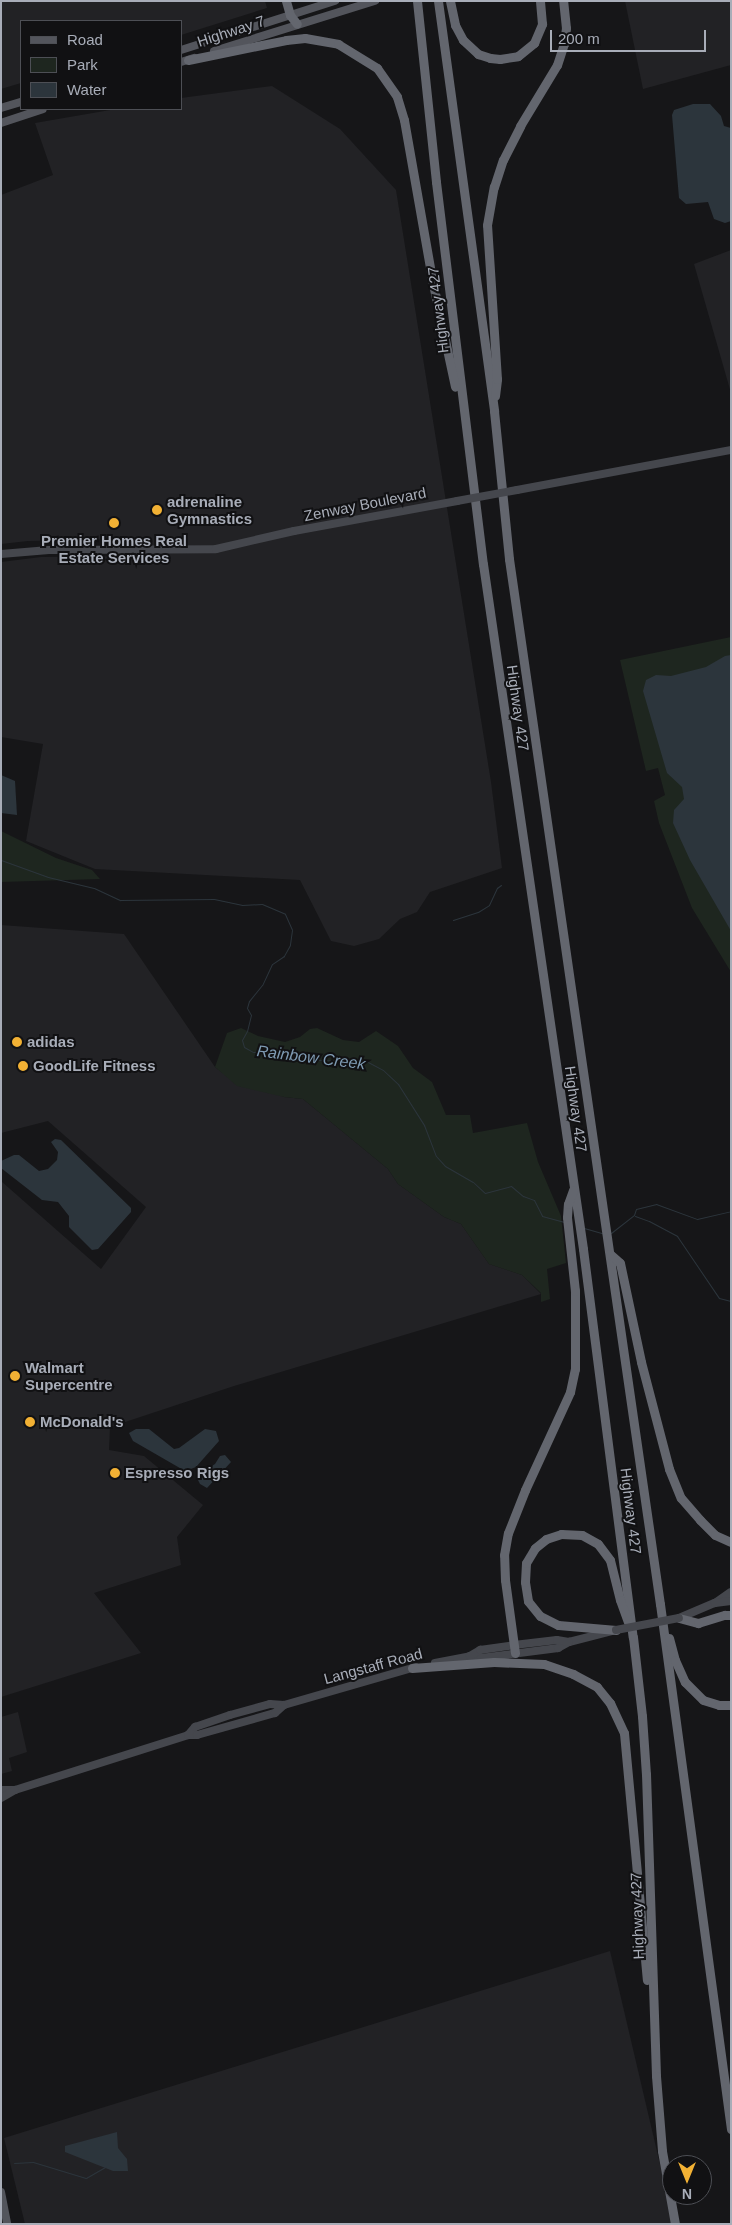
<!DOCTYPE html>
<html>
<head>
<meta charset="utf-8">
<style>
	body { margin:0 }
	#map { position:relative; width:732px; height:2225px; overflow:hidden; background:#161618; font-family:Helvetica,sans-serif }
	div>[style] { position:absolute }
	.built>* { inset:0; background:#222225 }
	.green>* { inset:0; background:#1e261f }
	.water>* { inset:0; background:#2c353c }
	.stream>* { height:1px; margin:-0.5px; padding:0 0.5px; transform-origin:0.5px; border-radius:0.5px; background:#2c353c }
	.secondary>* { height:8px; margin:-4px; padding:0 4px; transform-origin:4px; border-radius:4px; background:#45474d }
	.primary>* { height:8px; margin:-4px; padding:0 4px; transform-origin:4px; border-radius:4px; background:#53555c }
	.highway>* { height:9px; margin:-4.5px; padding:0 4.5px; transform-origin:4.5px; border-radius:4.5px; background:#63666e }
	.secondary-bridge>* { height:8px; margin:-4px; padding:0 4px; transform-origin:4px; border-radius:4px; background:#45474d }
	.dots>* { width:14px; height:14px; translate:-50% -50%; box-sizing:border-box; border:2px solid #111113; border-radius:50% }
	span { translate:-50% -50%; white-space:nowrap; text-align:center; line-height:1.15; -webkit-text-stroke:4px #111113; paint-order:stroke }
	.street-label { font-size:15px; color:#a8adb8 }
	.poi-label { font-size:15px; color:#a8adb8; font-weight:700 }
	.left { translate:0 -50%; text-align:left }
	.water-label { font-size:16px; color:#7f9bb3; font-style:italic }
	.frame { position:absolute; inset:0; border:2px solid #a8adb8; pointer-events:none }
	.legend { position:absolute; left:20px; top:20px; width:162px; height:90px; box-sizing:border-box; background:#111113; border:1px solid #4d4f55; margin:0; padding:6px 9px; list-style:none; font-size:15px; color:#a8adb8 }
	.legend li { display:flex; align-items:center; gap:10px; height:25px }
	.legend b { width:25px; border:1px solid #4d4f55 }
	.north { position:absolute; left:662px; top:2155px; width:50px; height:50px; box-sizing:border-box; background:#111113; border:1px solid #4d4f55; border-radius:50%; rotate:180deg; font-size:14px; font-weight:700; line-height:20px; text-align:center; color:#a8adb8 }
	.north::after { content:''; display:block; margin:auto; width:18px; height:22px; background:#f2b134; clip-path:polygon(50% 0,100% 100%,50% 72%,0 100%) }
	.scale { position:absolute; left:550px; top:30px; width:156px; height:22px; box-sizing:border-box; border:2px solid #a8adb8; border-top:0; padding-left:6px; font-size:15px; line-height:18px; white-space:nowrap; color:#a8adb8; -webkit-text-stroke:4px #111113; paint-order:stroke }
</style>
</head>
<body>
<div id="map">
	<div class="built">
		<div style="clip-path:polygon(1px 1px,265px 1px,267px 8px,181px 35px,181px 21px,21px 21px,21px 83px,1px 89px)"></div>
		<div style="clip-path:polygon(625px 1px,731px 1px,731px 65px,643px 89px)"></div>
		<div style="clip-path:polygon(272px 86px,340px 129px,396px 190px,491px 782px,502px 868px,430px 892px,417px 912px,400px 919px,379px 939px,354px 946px,331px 941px,300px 880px,95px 869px,26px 841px,43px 744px,1px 737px,1px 562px,41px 557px,134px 556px,131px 539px,28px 541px,1px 544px,1px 195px,53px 175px,35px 123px,116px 109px,181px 109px,181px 98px)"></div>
		<div style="clip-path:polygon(731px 250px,731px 393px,694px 264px)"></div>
		<div style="clip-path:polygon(1px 925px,124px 934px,215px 1067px,223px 1073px,284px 1097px,303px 1099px,388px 1169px,398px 1184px,444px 1217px,461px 1224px,489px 1264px,522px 1275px,541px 1294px,234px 1386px,110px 1427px,109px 1450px,144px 1456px,203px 1505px,177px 1537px,181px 1565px,94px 1593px,141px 1653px,1px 1697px,1px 1181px,101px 1269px,146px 1207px,48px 1121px,1px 1133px)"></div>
		<div style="clip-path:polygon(18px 1712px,27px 1752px,9px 1758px,12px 1771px,1px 1774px,1px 1717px)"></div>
		<div style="clip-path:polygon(610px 1951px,674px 2224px,25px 2224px,4px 2138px)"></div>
	</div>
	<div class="green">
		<div style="clip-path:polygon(731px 637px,731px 972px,692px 908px,659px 823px,654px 801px,665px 795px,658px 768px,646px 771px,620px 660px)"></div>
		<div style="clip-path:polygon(1px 831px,56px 858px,92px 870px,100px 879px,1px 882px)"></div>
		<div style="clip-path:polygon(241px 1028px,258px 1036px,285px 1042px,300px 1037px,310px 1029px,317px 1028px,343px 1040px,359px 1042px,376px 1031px,398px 1046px,413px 1068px,432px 1082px,446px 1115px,470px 1115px,473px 1133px,527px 1123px,538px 1162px,561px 1216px,566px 1263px,547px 1269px,550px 1299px,541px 1302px,541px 1293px,522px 1275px,489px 1264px,461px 1224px,444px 1217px,398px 1184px,388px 1169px,303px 1099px,284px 1097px,237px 1086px,215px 1067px,227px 1033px)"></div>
	</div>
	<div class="water">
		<div style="clip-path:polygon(693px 104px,710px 104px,721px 116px,724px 126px,731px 128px,731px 221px,725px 223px,714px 219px,708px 202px,686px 204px,679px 198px,672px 115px,674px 110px)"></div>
		<div style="clip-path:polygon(731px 655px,731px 931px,690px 860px,673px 823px,674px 810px,684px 799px,682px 787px,667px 773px,643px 691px,646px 680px,656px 675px,671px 676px,706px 667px,725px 656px)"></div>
		<div style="clip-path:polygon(1px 775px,15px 781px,17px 815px,1px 813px)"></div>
		<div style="clip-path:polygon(55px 1139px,61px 1140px,131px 1208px,131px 1212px,98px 1249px,92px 1250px,69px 1227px,69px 1216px,58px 1202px,42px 1200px,1px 1168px,1px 1161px,14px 1155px,19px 1155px,39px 1171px,48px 1169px,57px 1160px,58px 1152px,51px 1142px)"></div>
		<div style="clip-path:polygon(136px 1429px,149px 1429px,174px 1449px,179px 1448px,205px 1429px,216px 1431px,219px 1441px,196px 1467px,185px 1471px,133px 1441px,129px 1433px)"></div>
		<div style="clip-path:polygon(225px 1455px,231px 1462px,207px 1488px,200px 1484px,198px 1480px,205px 1470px,215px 1464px,220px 1456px)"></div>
		<div style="clip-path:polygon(117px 2132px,118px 2148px,127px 2159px,128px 2171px,113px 2171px,65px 2152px,65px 2146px)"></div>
	</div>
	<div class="stream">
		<div style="left:1px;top:860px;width:50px;rotate:19.9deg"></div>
		<div style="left:48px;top:877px;width:47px;rotate:13.4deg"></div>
		<div style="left:94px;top:888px;width:29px;rotate:25deg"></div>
		<div style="left:120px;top:900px;width:94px;rotate:-0.6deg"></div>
		<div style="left:214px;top:899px;width:29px;rotate:12deg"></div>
		<div style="left:242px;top:905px;width:20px;rotate:-3deg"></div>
		<div style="left:262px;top:904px;width:25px;rotate:23deg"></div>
		<div style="left:285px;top:914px;width:17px;rotate:66deg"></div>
		<div style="left:292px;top:930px;width:15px;rotate:98deg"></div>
		<div style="left:290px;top:945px;width:13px;rotate:119deg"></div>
		<div style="left:284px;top:956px;width:14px;rotate:146deg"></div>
		<div style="left:272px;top:964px;width:23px;rotate:115deg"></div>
		<div style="left:262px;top:985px;width:21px;rotate:129deg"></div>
		<div style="left:249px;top:1001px;width:7px;rotate:106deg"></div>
		<div style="left:247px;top:1008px;width:8px;rotate:60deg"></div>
		<div style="left:251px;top:1015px;width:16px;rotate:104deg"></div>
		<div style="left:247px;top:1031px;width:10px;rotate:119deg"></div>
		<div style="left:242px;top:1040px;width:7px;rotate:74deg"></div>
		<div style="left:244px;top:1047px;width:10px;rotate:29deg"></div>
		<div style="left:253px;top:1052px;width:43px;rotate:2.7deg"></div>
		<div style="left:296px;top:1054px;width:21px;rotate:17deg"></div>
		<div style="left:316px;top:1060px;width:50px;rotate:1.1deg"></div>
		<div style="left:366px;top:1061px;width:19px;rotate:28deg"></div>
		<div style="left:383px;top:1070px;width:21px;rotate:43deg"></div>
		<div style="left:398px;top:1084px;width:49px;rotate:57.6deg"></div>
		<div style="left:424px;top:1125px;width:33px;rotate:69deg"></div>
		<div style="left:436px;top:1156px;width:13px;rotate:48deg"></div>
		<div style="left:445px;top:1166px;width:32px;rotate:30deg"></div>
		<div style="left:473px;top:1182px;width:16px;rotate:43deg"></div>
		<div style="left:485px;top:1193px;width:27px;rotate:-15deg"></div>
		<div style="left:511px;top:1186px;width:16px;rotate:40deg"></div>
		<div style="left:523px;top:1196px;width:12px;rotate:20deg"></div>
		<div style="left:534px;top:1200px;width:18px;rotate:63deg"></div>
		<div style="left:542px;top:1216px;width:23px;rotate:15deg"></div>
		<div style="left:453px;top:920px;width:26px;rotate:-18deg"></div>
		<div style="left:478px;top:912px;width:13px;rotate:-32deg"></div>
		<div style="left:489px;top:905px;width:19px;rotate:-65deg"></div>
		<div style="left:497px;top:888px;width:5px;rotate:-37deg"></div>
		<div style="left:635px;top:1216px;width:15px;rotate:20deg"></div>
		<div style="left:649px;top:1221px;width:32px;rotate:28deg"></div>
		<div style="left:677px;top:1236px;width:75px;rotate:55.9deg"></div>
		<div style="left:719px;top:1298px;width:12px;rotate:14deg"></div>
		<div style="left:584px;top:1228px;width:19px;rotate:16deg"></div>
		<div style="left:611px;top:1233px;width:29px;rotate:-38deg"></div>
		<div style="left:634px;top:1215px;width:6px;rotate:-72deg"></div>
		<div style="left:636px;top:1209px;width:21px;rotate:-14deg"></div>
		<div style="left:656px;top:1204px;width:44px;rotate:20.1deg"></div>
		<div style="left:697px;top:1219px;width:35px;rotate:-13deg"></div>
		<div style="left:14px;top:2163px;width:19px;rotate:-3deg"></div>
		<div style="left:33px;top:2162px;width:55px;rotate:16.8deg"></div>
		<div style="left:86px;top:2178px;width:22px;rotate:-30deg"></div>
	</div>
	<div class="secondary">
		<div style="left:517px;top:490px;width:218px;rotate:-10.6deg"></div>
		<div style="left:1px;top:554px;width:48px;rotate:-4.8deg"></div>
		<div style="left:49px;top:550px;width:167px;rotate:-0.3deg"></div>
		<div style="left:216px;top:549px;width:80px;rotate:-13deg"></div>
		<div style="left:294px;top:531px;width:166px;rotate:-10.4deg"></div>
		<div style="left:715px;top:1603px;width:19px;rotate:-35deg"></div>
		<div style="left:679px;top:1618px;width:39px;rotate:-23deg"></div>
		<div style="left:715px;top:1603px;width:16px;rotate:-7deg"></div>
		<div style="left:470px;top:1656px;width:11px;rotate:10deg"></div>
		<div style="left:481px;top:1658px;width:78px;rotate:-7.4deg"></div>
		<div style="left:558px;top:1648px;width:13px;rotate:-29deg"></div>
		<div style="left:569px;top:1642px;width:44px;rotate:-14.3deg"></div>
		<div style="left:435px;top:1663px;width:36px;rotate:-11deg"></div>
		<div style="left:470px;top:1656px;width:12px;rotate:-31deg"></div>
		<div style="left:480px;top:1650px;width:34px;rotate:-8deg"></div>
		<div style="left:514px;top:1645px;width:43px;rotate:-6.6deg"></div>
		<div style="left:557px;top:1640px;width:12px;rotate:9deg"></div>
		<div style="left:188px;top:1735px;width:11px;rotate:-49deg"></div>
		<div style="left:195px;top:1727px;width:37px;rotate:-19deg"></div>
		<div style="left:230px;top:1715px;width:41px;rotate:-15.4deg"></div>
		<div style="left:270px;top:1704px;width:14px;rotate:4deg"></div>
		<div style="left:284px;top:1705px;width:137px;rotate:-16.1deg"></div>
		<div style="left:1px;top:1790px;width:14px"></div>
		<div style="left:15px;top:1790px;width:182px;rotate:-17.6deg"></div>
		<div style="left:188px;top:1735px;width:9px"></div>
		<div style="left:197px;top:1735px;width:81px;rotate:-15.8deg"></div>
		<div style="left:275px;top:1713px;width:12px;rotate:-42deg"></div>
		<div style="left:1px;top:1798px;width:16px;rotate:-30deg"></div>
	</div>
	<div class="primary">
		<div style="left:181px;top:50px;width:162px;rotate:-17.7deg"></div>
		<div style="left:214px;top:51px;width:169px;rotate:-17.3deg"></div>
		<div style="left:181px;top:62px;width:14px;rotate:-17deg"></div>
		<div style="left:1px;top:108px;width:21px;rotate:-17deg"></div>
		<div style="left:1px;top:123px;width:44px;rotate:-18.4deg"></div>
		<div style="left:1px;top:2192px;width:33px;rotate:79deg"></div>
	</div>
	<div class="highway">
		<div style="left:286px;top:1px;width:15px;rotate:74deg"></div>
		<div style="left:290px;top:15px;width:11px;rotate:52deg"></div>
		<div style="left:417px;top:1px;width:182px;rotate:84deg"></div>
		<div style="left:436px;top:182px;width:385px;rotate:83deg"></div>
		<div style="left:483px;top:564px;width:692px;rotate:81.69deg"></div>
		<div style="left:583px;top:1249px;width:391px;rotate:82.7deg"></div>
		<div style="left:633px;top:1637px;width:80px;rotate:83.5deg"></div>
		<div style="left:642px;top:1716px;width:58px;rotate:86.1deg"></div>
		<div style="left:646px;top:1774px;width:302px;rotate:88.1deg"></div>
		<div style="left:656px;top:2076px;width:75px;rotate:85.4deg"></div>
		<div style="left:662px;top:2151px;width:74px;rotate:79.9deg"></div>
		<div style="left:438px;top:1px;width:414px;rotate:82.2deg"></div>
		<div style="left:494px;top:411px;width:149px;rotate:84.2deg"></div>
		<div style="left:509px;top:559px;width:1056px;rotate:81.78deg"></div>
		<div style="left:660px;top:1604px;width:530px;rotate:82.3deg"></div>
		<div style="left:450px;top:1px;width:25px;rotate:78deg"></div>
		<div style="left:455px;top:25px;width:17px;rotate:62deg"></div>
		<div style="left:463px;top:40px;width:21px;rotate:43deg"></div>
		<div style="left:478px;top:54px;width:13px;rotate:18deg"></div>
		<div style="left:490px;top:58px;width:10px;rotate:6deg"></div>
		<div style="left:500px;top:59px;width:18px;rotate:-9deg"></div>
		<div style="left:518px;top:56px;width:21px;rotate:-39deg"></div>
		<div style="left:534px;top:43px;width:21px;rotate:-67deg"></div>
		<div style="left:542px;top:24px;width:23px;rotate:-95deg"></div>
		<div style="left:188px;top:60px;width:100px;rotate:-11.5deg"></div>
		<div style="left:286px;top:40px;width:19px;rotate:-6deg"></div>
		<div style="left:305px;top:38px;width:34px;rotate:10deg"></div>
		<div style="left:338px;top:44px;width:46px;rotate:31.6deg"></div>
		<div style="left:377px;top:68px;width:35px;rotate:55deg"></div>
		<div style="left:397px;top:97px;width:24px;rotate:73deg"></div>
		<div style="left:404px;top:120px;width:167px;rotate:80deg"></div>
		<div style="left:433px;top:284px;width:105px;rotate:77.9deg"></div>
		<div style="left:495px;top:396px;width:17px;rotate:-83deg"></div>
		<div style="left:497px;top:379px;width:154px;rotate:-93.7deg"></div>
		<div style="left:487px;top:225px;width:39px;rotate:-80deg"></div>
		<div style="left:494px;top:187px;width:28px;rotate:-72deg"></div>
		<div style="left:503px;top:160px;width:38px;rotate:-63deg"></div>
		<div style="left:520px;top:126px;width:71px;rotate:-58.8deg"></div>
		<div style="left:557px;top:65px;width:22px;rotate:-72deg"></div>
		<div style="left:564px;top:44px;width:16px;rotate:-83deg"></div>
		<div style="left:566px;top:28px;width:27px;rotate:-96deg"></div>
		<div style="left:610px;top:1254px;width:13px;rotate:42deg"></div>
		<div style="left:620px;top:1263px;width:101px;rotate:78deg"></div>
		<div style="left:641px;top:1362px;width:111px;rotate:75.3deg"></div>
		<div style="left:669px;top:1469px;width:31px;rotate:68deg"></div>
		<div style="left:681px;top:1498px;width:29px;rotate:49deg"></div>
		<div style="left:700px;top:1520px;width:21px;rotate:45deg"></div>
		<div style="left:715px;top:1535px;width:17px;rotate:24deg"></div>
		<div style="left:679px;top:1618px;width:20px;rotate:15deg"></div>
		<div style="left:698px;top:1623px;width:28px;rotate:-17deg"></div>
		<div style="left:725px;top:1615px;width:6px"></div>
		<div style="left:616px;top:1630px;width:58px;rotate:-175.1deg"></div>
		<div style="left:558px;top:1625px;width:20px;rotate:-153deg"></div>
		<div style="left:540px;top:1616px;width:19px;rotate:-129deg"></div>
		<div style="left:528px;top:1601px;width:19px;rotate:-99deg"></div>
		<div style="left:525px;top:1582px;width:19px;rotate:-87deg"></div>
		<div style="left:526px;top:1563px;width:17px;rotate:-59deg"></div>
		<div style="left:535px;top:1548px;width:14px;rotate:-39deg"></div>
		<div style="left:546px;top:1539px;width:16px;rotate:-18deg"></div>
		<div style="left:561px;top:1534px;width:21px;rotate:3deg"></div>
		<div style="left:582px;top:1535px;width:18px;rotate:29deg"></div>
		<div style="left:598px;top:1544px;width:20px;rotate:53deg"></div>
		<div style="left:610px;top:1560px;width:41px;rotate:76deg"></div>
		<div style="left:620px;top:1600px;width:23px;rotate:70deg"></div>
		<div style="left:669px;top:1638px;width:23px;rotate:75deg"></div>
		<div style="left:675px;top:1660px;width:24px;rotate:66deg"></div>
		<div style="left:685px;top:1682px;width:25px;rotate:45deg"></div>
		<div style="left:703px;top:1700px;width:17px;rotate:17deg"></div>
		<div style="left:719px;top:1705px;width:12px"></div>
		<div style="left:515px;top:1653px;width:74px;rotate:-97.8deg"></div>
		<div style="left:505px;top:1580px;width:25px;rotate:-92deg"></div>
		<div style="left:504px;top:1555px;width:22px;rotate:-80deg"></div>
		<div style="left:508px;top:1533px;width:46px;rotate:-68.4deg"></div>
		<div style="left:525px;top:1490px;width:108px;rotate:-65.3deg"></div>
		<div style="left:570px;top:1392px;width:24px;rotate:-78deg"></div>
		<div style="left:575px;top:1369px;width:78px;rotate:-90deg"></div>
		<div style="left:575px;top:1291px;width:74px;rotate:-96.2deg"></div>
		<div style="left:567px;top:1217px;width:13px;rotate:-86deg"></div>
		<div style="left:568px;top:1204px;width:15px;rotate:-70deg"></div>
		<div style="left:412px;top:1668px;width:82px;rotate:-4.2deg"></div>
		<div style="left:494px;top:1662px;width:50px;rotate:2.3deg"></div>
		<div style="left:544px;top:1664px;width:31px;rotate:19deg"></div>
		<div style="left:573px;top:1674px;width:27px;rotate:28deg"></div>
		<div style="left:597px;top:1687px;width:21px;rotate:51deg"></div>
		<div style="left:610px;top:1703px;width:33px;rotate:65deg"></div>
		<div style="left:624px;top:1733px;width:248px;rotate:84.7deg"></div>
	</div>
	<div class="secondary-bridge">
		<div style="left:457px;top:501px;width:61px;rotate:-10.4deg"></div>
		<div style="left:616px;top:1630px;width:64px;rotate:-10.8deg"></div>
	</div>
	<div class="dots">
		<div style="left:157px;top:510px;background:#f2b134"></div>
		<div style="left:114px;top:523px;background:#f2b134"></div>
		<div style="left:17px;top:1042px;background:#f2b134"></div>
		<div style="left:23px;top:1066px;background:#f2b134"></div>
		<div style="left:15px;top:1376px;background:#f2b134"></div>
		<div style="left:30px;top:1422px;background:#f2b134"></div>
		<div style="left:115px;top:1473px;background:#f2b134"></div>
	</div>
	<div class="street-label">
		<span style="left:231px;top:31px;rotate:-18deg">Highway 7</span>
		<span style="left:438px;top:310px;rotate:-97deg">Highway 427</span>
		<span style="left:365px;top:504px;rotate:-11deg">Zenway Boulevard</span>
		<span style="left:518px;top:708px;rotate:82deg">Highway 427</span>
		<span style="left:576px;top:1109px;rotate:82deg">Highway 427</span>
		<span style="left:631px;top:1511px;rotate:83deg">Highway 427</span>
		<span style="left:373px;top:1666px;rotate:-15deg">Langstaff Road</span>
		<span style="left:637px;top:1916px;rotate:-92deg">Highway 427</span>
	</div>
	<div class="poi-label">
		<span class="left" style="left:167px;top:510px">adrenaline<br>Gymnastics</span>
		<span style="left:114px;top:549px">Premier Homes Real<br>Estate Services</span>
		<span class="left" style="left:27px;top:1042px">adidas</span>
		<span class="left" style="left:33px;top:1066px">GoodLife Fitness</span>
		<span class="left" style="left:25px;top:1376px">Walmart<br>Supercentre</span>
		<span class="left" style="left:40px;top:1422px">McDonald's</span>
		<span class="left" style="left:125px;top:1473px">Espresso Rigs</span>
	</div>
	<div class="water-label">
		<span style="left:311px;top:1058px;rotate:7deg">Rainbow Creek</span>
	</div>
	<div class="frame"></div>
	<ul class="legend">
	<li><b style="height:6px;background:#53555c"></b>Road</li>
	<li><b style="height:14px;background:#1e261f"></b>Park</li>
	<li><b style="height:14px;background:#2c353c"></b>Water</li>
	</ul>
	<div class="north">N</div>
	<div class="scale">200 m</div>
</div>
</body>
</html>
